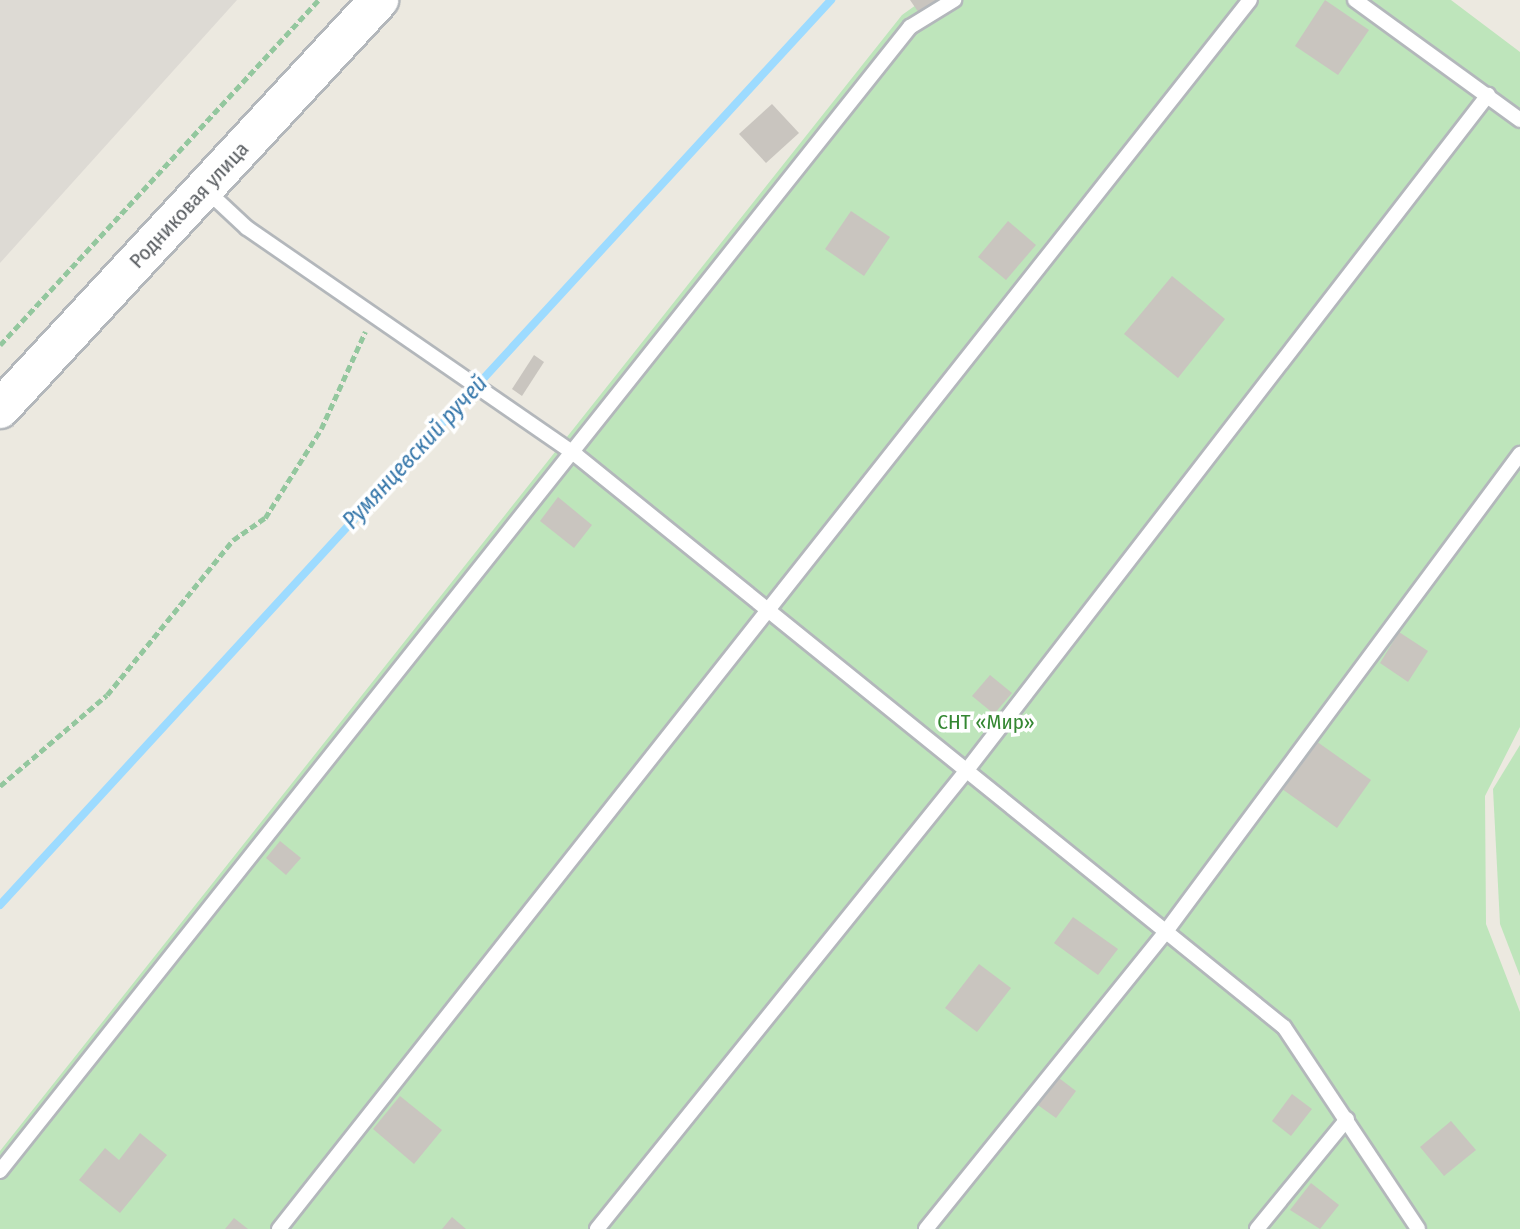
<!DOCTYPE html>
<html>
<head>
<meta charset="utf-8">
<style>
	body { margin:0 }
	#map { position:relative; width:1520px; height:1229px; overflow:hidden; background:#ece9e0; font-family:"Fira Sans Condensed",sans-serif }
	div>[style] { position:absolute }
	.industrial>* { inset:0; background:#dddad4 }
	.green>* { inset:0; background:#bee5bb }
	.stream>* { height:8px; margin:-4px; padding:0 4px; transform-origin:4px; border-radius:4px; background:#9ddbff }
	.building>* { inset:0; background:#c9c5bf }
	.path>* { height:4.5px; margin-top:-2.25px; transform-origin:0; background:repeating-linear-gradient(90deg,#93c79e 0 7px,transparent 0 10.5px) }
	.roads { filter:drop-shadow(2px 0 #b3b7bb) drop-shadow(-2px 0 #b3b7bb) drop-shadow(0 2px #b3b7bb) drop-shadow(0 -2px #b3b7bb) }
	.service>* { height:14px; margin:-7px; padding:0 7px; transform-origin:7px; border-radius:7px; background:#fff }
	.secondary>* { height:38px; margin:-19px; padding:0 19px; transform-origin:19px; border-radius:19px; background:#fff }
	span { translate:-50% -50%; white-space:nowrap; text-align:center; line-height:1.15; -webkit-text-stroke:7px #fff; paint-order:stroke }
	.street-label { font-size:21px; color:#595d61 }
	.park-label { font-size:21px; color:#348732 }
	.water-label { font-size:23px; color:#3677aa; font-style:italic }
</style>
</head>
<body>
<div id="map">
	<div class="industrial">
		<div style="clip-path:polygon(0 0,237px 0,0 263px)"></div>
	</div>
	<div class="green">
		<div style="clip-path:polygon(923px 0,1451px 0,1520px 52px,1520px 727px,1485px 796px,1486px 924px,1520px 1012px,1520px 1229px,0 1229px,0 1151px,902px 15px)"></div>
		<div style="clip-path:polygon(1520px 745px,1520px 976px,1500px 924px,1493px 789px)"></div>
	</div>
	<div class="stream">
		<div style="left:0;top:905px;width:1229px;rotate:-47.44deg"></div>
	</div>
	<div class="building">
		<div style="clip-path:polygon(910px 0,939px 0,919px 13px)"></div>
		<div style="clip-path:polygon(1325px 0,1369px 30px,1338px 75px,1295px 46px)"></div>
		<div style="clip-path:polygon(772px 104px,799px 133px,766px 163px,739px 134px)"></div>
		<div style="clip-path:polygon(851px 211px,890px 237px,864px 276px,825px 249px)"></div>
		<div style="clip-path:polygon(1008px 221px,1036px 245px,1006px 280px,978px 257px)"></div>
		<div style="clip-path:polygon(1172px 276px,1225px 319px,1178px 378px,1124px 334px)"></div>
		<div style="clip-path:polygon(534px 355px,544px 362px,522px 396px,512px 389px)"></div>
		<div style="clip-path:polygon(558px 497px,592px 525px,574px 548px,540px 521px)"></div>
		<div style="clip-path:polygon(1399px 632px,1428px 651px,1408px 682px,1380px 663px)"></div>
		<div style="clip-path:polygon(990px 675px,1012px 693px,994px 714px,972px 696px)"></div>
		<div style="clip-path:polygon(1316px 741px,1371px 780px,1337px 828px,1282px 789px)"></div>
		<div style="clip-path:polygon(280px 841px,301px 858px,286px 875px,266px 858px)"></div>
		<div style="clip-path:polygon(1073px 917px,1118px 949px,1098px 975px,1054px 943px)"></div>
		<div style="clip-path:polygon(979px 964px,1011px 988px,977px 1032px,945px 1008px)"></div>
		<div style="clip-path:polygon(1055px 1075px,1076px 1091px,1056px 1118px,1035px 1103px)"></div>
		<div style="clip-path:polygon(1292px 1094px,1312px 1109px,1291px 1136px,1272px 1121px)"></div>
		<div style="clip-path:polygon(400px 1096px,442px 1130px,414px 1164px,373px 1129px)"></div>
		<div style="clip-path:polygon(1451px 1121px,1476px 1150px,1444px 1176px,1420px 1147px)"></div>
		<div style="clip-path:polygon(140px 1133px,167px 1155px,120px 1213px,79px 1180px,105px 1148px,119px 1160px)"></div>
		<div style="clip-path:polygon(1311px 1183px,1339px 1205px,1320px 1229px,1290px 1210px)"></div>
		<div style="clip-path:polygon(452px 1217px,466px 1229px,442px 1229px)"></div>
		<div style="clip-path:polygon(234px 1218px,248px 1229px,225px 1229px)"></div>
	</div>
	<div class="path">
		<div style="left:0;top:345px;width:469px;rotate:-47.3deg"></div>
		<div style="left:0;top:786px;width:140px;rotate:-40.4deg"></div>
		<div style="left:107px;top:695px;width:200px;rotate:-50.9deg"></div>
		<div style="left:233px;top:540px;width:39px;rotate:-35deg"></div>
		<div style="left:265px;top:518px;width:105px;rotate:-57.8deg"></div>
		<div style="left:321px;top:429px;width:107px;rotate:-65.6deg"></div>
	</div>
	<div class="roads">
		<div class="service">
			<div style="left:1355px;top:0;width:204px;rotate:36deg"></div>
			<div style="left:205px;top:189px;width:57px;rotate:42.9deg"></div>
			<div style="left:247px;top:228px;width:400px;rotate:34.6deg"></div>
			<div style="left:576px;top:455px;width:910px;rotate:38.94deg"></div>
			<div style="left:1284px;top:1027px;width:242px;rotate:56.4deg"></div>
			<div style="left:0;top:1171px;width:1462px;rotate:-51.5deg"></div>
			<div style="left:910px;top:27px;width:52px;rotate:-31.5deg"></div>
			<div style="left:279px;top:1229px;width:1566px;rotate:-51.69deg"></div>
			<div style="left:597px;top:1229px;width:590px;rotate:-51.13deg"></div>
			<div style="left:967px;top:770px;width:853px;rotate:-52.34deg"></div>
			<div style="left:926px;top:1229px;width:384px;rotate:-51.1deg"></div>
			<div style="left:1167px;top:930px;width:593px;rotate:-53.44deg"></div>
			<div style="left:1257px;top:1229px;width:142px;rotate:-50.7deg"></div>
		</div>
		<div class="secondary">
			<div style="left:0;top:409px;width:558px;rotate:-47.18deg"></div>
		</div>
	</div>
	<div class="street-label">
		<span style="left:189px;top:205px;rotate:-47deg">Родниковая улица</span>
	</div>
	<div class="park-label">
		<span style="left:986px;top:722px">СНТ «Мир»</span>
	</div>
	<div class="water-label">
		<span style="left:415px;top:452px;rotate:-47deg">Румянцевский ручей</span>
	</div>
</div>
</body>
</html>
